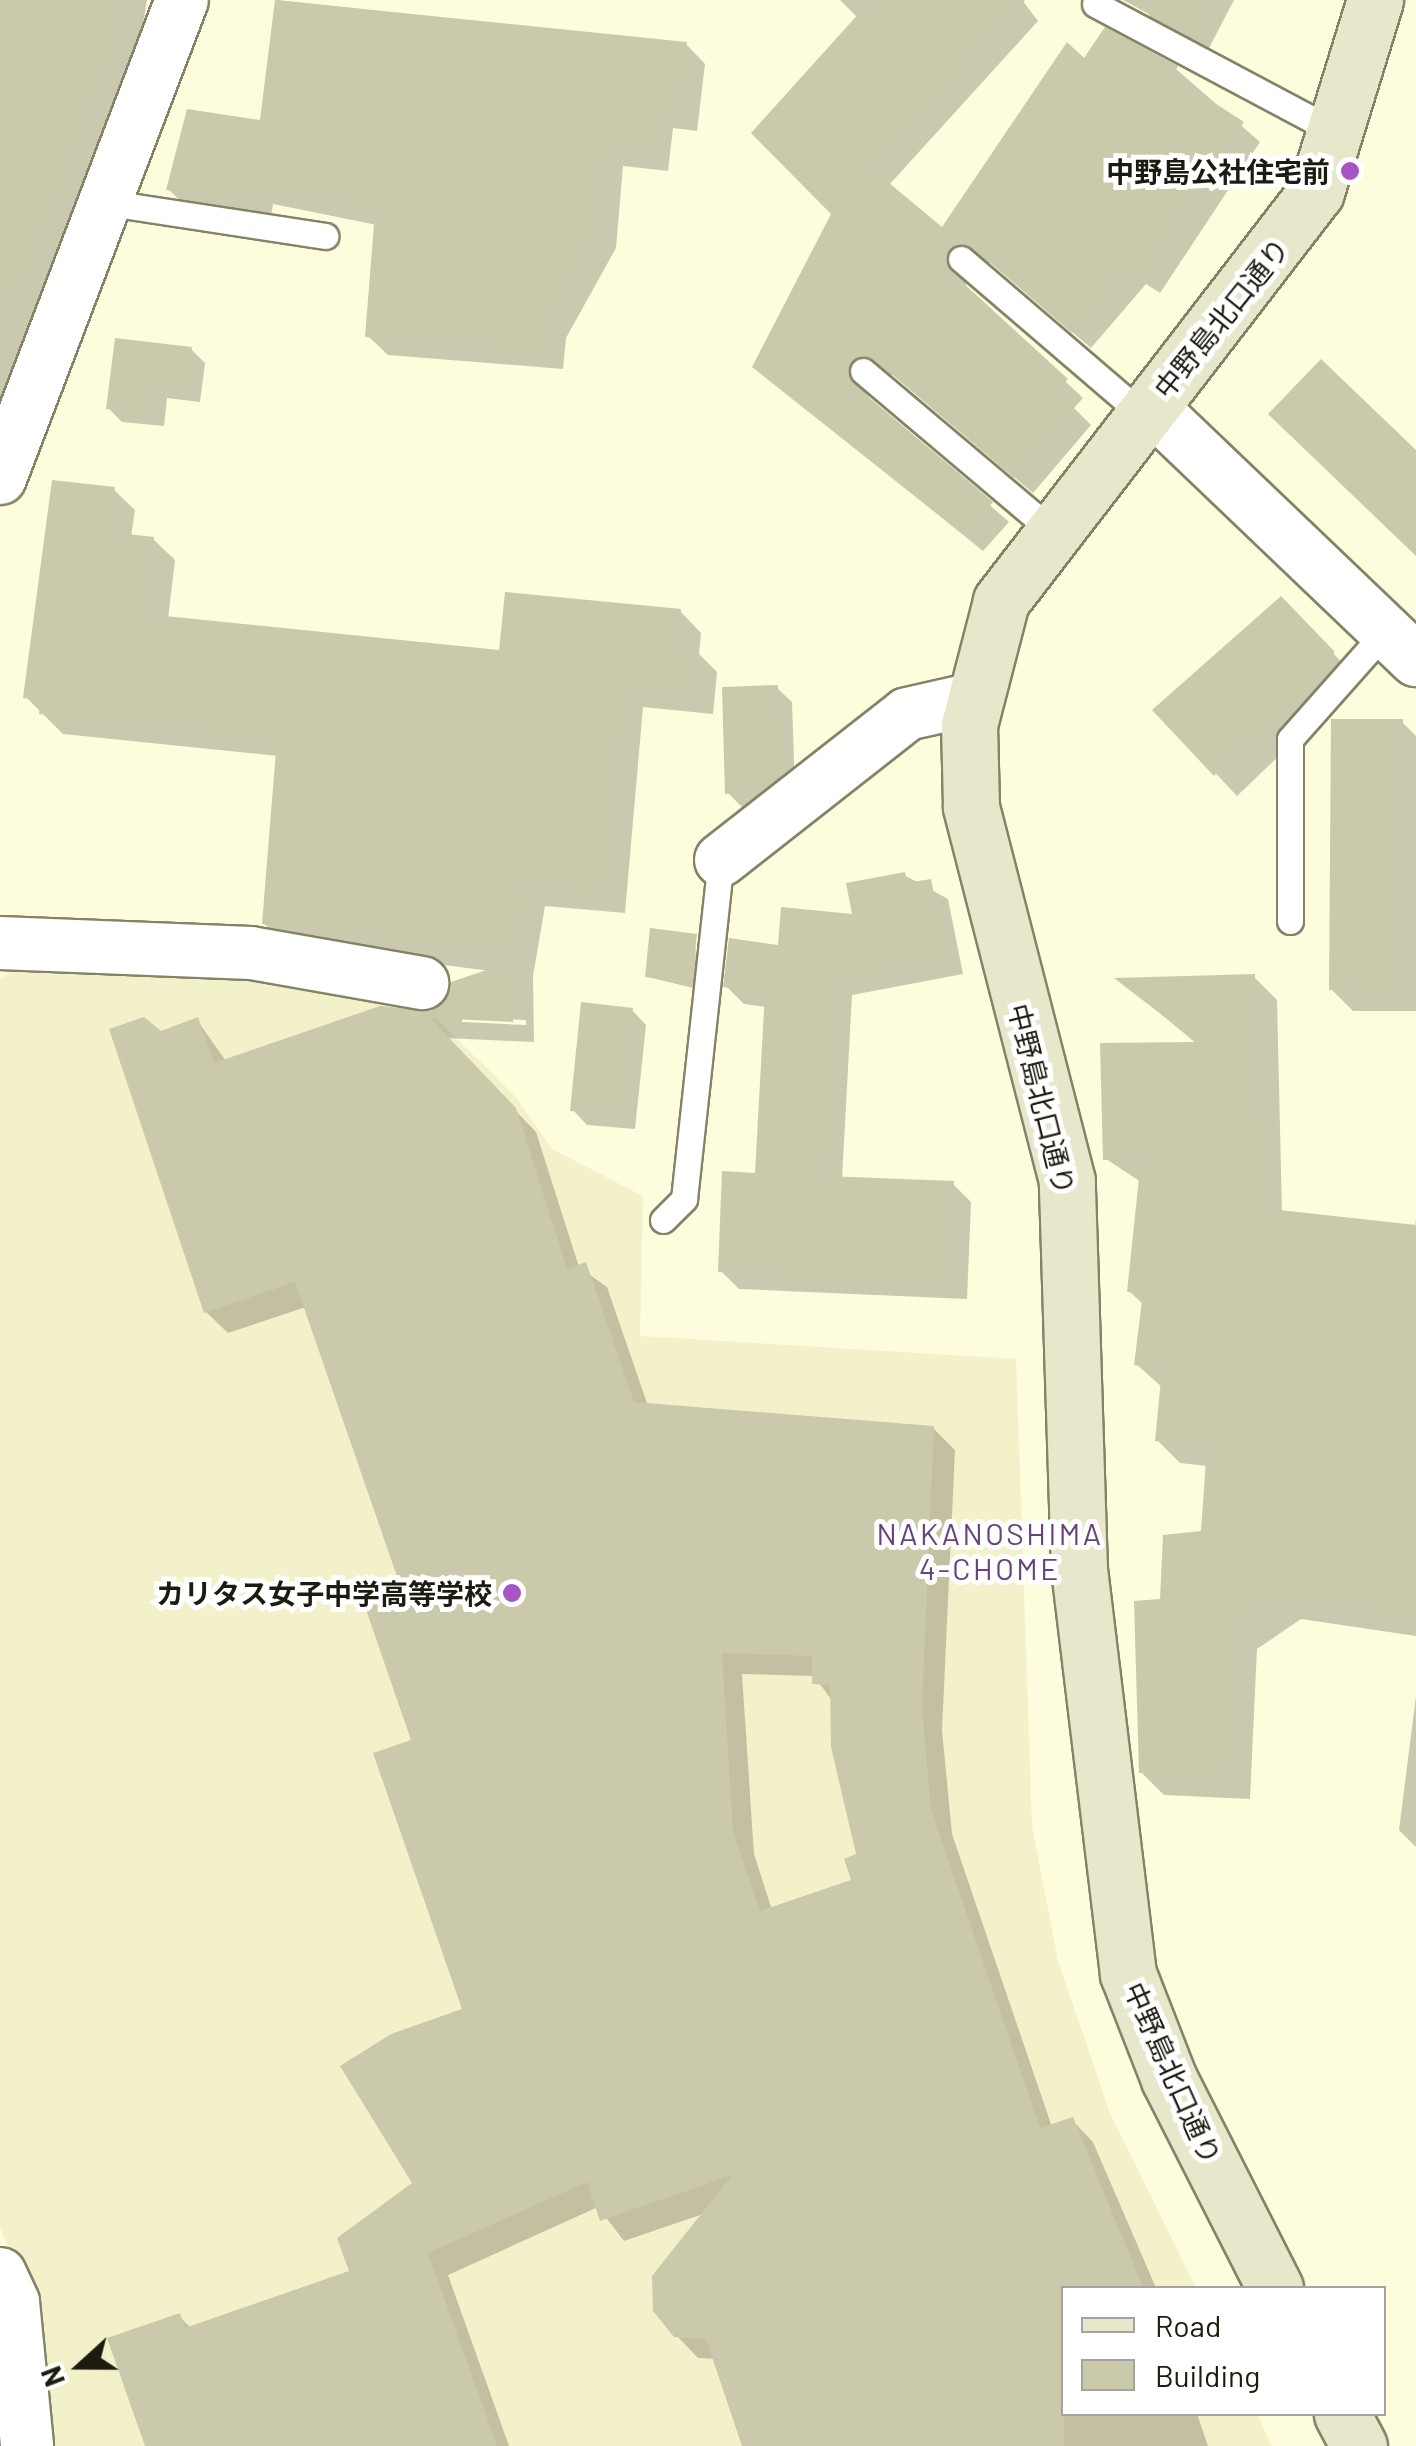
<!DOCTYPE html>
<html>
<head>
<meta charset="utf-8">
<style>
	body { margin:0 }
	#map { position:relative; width:1416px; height:2446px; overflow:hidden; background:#fdfcdc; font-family:Barlow,"Noto Sans JP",sans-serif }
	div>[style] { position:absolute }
	.built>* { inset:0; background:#f3f1ca }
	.shadow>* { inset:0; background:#0003 }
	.building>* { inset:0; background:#cac9ab }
	.roads { filter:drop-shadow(2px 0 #848367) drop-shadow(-2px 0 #848367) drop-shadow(0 2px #848367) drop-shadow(0 -2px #848367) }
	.lane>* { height:25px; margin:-12.5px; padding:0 12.5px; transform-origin:12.5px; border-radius:12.5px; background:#fff }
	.street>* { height:52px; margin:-26px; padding:0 26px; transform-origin:26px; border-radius:26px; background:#fff }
	.secondary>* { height:55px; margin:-27.5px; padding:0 27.5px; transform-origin:27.5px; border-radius:27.5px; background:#e8e7cc }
	.dots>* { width:28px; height:28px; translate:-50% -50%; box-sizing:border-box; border:5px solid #fff; border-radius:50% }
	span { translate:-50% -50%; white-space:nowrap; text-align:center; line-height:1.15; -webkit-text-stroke:10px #fff; paint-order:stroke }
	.poi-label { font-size:28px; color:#1b1b10; font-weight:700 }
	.right { translate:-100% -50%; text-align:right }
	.street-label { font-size:28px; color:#1b1b10 }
	.neighbourhood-label { font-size:30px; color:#6a427a; letter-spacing:2.5px }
	.legend { position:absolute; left:1061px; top:2286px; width:325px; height:130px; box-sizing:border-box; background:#fff; border:2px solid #a4a49f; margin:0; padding:12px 18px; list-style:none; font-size:30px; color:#1b1b10 }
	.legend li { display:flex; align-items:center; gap:20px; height:50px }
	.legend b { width:50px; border:2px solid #a4a49f }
	.north { position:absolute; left:30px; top:2316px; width:100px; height:100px; -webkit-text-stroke:8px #fff; paint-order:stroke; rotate:249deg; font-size:28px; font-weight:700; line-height:40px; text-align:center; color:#1b1b10 }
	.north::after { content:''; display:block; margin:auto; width:35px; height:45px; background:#1b1b10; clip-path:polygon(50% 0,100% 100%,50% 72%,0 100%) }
</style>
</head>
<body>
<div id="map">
	<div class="built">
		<div style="clip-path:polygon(22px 962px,260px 968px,418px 1000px,514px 1095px,552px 1149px,643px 1196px,640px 1336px,1016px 1359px,1032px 1826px,1058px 1961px,1110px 2113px,1196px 2288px,1064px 2288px,1064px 2414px,1257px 2414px,1272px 2446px,46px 2446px,37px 2316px,0 2228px,0 980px)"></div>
	</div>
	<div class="shadow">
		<div style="clip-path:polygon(0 0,147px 0,136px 68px,0 432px)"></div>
		<div style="clip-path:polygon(277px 0,686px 44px,705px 64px,697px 131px,673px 128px,668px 171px,623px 166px,616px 248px,566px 338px,563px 369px,388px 355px,368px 336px,377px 225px,273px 204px,270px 222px,189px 209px,169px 190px,263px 123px)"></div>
		<div style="clip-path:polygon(840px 0,1022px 0,1038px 21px,889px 185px,943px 230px,1085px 62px,1176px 69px,1260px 142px,1160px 293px,1146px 284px,1091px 348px,991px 263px,964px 266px,967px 290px,1083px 398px,1074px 408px,1091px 425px,1033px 493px,893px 375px,866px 378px,869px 400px,1009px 522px,983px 551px,755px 366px,834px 214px,858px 18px)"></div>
		<div style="clip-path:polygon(1140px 0,1234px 0,1208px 50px,1152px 20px)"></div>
		<div style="clip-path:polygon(191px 349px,205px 363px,200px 402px,167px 398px,164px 426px,122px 422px,108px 408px)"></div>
		<div style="clip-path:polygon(evenodd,113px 489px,135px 510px,131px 537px,153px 539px,175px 560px,168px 619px,502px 653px,680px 611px,701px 633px,699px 654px,717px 672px,713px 714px,643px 707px,625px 913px,545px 906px,533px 976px,534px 1042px,446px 1038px,536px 1132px,579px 1267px,607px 1287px,648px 1406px,933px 1428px,955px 1450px,942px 1730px,952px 1834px,1052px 2127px,1072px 2120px,1093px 2142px,1156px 2288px,1064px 2288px,1064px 2414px,1197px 2414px,1208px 2446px,745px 2446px,716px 2359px,698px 2358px,676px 2335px,706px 2213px,624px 2241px,598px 2207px,448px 2275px,509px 2446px,148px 2446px,179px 2316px,192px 2329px,352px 2273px,415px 2183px,465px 2011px,414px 1741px,404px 1590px,306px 1307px,228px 1333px,206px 1312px,160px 1034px,197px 1020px,226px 1061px,433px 1014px,491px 971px,285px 945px,264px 923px,278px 756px,63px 734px,26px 697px,113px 489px,462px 1017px,526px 1020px,526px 1025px,462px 1022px,462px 1017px,113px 489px,742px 1674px,814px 1676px,833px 1702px,859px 1855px,854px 1881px,772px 1910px,754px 1854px,742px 1674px)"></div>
		<div style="clip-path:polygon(1281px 599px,1354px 675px,1353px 685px,1237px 796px,1156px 710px)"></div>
		<div style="clip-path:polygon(777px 688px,792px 702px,795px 790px,774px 806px,742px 807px,728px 793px)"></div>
		<div style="clip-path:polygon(1402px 722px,1416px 736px,1416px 1011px,1353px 1011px,1331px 989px)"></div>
		<div style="clip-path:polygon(904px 875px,948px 899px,963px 974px,852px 995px,842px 1179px,953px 1184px,971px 1202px,967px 1299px,739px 1289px,721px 1271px,757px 1175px,766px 1007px,744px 1004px,726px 986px,780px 948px,855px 916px)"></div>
		<div style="clip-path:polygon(695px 937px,697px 989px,648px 977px)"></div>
		<div style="clip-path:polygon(1254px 977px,1277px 1000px,1282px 1213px,1415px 1228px,1416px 1219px,1416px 1636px,1301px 1619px,1257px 1649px,1250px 1799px,1164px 1795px,1141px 1772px,1163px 1601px,1203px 1533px,1208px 1466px,1180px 1463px,1157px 1440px,1163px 1388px,1136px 1364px,1144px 1305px,1129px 1291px,1141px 1182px,1106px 1159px,1197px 1044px,1120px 980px)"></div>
		<div style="clip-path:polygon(632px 1010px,646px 1025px,635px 1129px,587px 1125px,573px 1110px)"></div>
		<div style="clip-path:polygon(1416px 1696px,1416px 1847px,1399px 1830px)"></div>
	</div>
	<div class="building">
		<div style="clip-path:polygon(0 0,121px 0,114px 44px,5px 337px)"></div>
		<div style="clip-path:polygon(275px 0,687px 42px,678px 113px,654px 110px,650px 153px,604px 147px,597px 227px,547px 317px,544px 351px,365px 337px,375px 212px,254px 186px,251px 203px,166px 190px,187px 109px,260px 120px)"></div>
		<div style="clip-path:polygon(871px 0,1025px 0,871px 168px,942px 227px,1067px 42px,1084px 58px,1105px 27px,1178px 66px,1173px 76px,1244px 122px,1142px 277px,1128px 268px,1072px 333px,972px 247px,948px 249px,950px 271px,1068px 379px,1057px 390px,1075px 406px,1014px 478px,874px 359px,850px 361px,852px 383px,993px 502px,965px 536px,752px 367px,831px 214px,751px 133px)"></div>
		<div style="clip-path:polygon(1123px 0,1212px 0,1193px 38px)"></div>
		<div style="clip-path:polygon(115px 338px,192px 347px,187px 390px,154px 386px,151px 414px,106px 409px)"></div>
		<div style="clip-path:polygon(1321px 359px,1416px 450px,1416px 556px,1268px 414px)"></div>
		<div style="clip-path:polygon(52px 480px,115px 487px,109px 532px,154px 537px,146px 614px,499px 650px,505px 592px,681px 609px,677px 646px,697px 648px,693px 694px,623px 687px,605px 893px,525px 886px,519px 957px,262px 924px,277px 738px,39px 714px,41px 700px,23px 698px)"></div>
		<div style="clip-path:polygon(1281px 596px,1334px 651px,1332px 663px,1214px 776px,1152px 710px)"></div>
		<div style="clip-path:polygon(778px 685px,781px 775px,758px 792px,725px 794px,722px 687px)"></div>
		<div style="clip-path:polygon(1331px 719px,1403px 719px,1401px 991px,1329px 990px)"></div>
		<div style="clip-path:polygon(905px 872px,907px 883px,931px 879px,947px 957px,835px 978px,825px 1176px,954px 1181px,950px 1282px,718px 1272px,722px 1171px,755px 1173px,765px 992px,723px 987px,729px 938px,778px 945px,781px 907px,852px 914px,846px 883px)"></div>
		<div style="clip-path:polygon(650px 928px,697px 934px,691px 983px,645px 977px)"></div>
		<div style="clip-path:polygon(evenodd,519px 959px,513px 1022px,430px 1018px,516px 1108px,567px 1269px,586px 1262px,634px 1402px,934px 1426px,922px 1707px,931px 1810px,1040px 2128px,1073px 2117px,1143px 2288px,1064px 2288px,1064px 2446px,742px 2446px,706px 2339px,674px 2337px,653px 2311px,652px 2276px,732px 2175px,600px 2221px,587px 2182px,428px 2253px,497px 2446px,145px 2446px,107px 2338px,180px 2313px,185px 2328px,349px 2271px,337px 2238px,412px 2183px,340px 2066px,391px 2034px,462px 2009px,373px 1753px,411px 1740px,363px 1601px,401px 1588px,295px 1282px,204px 1313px,109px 1029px,144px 1017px,161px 1031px,198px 1017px,214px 1063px,380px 1006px,431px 1011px,451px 982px,519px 959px,722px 1653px,812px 1656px,812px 1684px,830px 1685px,831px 1747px,856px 1854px,844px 1859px,851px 1880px,760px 1911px,733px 1831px,722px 1653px)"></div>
		<div style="clip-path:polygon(1255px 974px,1261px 1208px,1416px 1225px,1416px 1617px,1277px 1597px,1235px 1626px,1228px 1777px,1139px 1773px,1134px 1601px,1160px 1599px,1163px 1535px,1201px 1531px,1207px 1446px,1155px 1441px,1162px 1369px,1134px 1365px,1143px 1293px,1127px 1292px,1141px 1159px,1103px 1160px,1100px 1043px,1197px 1042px,1114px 978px)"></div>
		<div style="clip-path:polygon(581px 1002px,633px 1008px,621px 1116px,570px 1111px)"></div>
	</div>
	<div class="roads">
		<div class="lane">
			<div style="left:1095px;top:4px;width:271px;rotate:28deg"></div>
			<div style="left:103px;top:202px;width:225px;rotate:8.7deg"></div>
			<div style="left:961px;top:259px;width:240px;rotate:40.6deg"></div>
			<div style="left:863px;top:371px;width:246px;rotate:40.2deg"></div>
			<div style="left:1290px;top:921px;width:182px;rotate:-90deg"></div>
			<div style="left:1290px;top:739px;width:142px;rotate:-48.4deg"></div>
			<div style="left:663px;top:1220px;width:30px;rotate:-45deg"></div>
			<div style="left:684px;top:1199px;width:341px;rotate:-83.8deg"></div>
		</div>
		<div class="street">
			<div style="left:1150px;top:406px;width:368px;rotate:43.7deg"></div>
			<div style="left:0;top:478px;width:511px;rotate:-69.16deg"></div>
			<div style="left:721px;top:860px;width:236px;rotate:-38.1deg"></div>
			<div style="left:907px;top:714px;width:69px;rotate:-12.6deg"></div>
			<div style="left:0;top:943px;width:251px;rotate:2.3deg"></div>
			<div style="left:251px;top:953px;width:174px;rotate:10deg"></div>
			<div style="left:0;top:2274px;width:31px;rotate:65deg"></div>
			<div style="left:13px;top:2302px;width:145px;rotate:84.4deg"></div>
		</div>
		<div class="secondary">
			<div style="left:1275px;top:2288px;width:234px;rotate:-116.9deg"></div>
			<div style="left:1169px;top:2079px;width:113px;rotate:-111.3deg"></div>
			<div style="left:1128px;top:1974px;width:407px;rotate:-96.9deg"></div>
			<div style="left:1079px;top:1570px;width:389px;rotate:-91.8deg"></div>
			<div style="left:1067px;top:1181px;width:387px;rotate:-104.4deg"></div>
			<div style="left:971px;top:806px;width:81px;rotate:-91.4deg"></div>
			<div style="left:969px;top:725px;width:128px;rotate:-75.5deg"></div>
			<div style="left:1001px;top:601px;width:516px;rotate:-52.4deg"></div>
			<div style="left:1316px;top:192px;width:201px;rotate:-72.9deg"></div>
			<div style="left:1342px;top:2414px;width:36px;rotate:62deg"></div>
		</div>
	</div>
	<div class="dots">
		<div style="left:1350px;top:171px;background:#a655c5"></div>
		<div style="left:512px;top:1593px;background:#a655c5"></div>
	</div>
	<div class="poi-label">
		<span class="right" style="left:1330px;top:171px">中野島公社住宅前</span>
		<span class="right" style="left:492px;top:1593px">カリタス女子中学高等学校</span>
	</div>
	<div class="street-label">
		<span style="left:1221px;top:318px;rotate:-51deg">中野島北口通り</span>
		<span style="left:1042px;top:1099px;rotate:76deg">中野島北口通り</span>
		<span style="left:1173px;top:2073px;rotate:66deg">中野島北口通り</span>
	</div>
	<div class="neighbourhood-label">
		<span style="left:990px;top:1550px">NAKANOSHIMA<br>4-CHOME</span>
	</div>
	<ul class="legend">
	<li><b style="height:12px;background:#e8e7cc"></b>Road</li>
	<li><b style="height:28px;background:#cac9ab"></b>Building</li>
	</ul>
	<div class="north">N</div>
</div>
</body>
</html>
